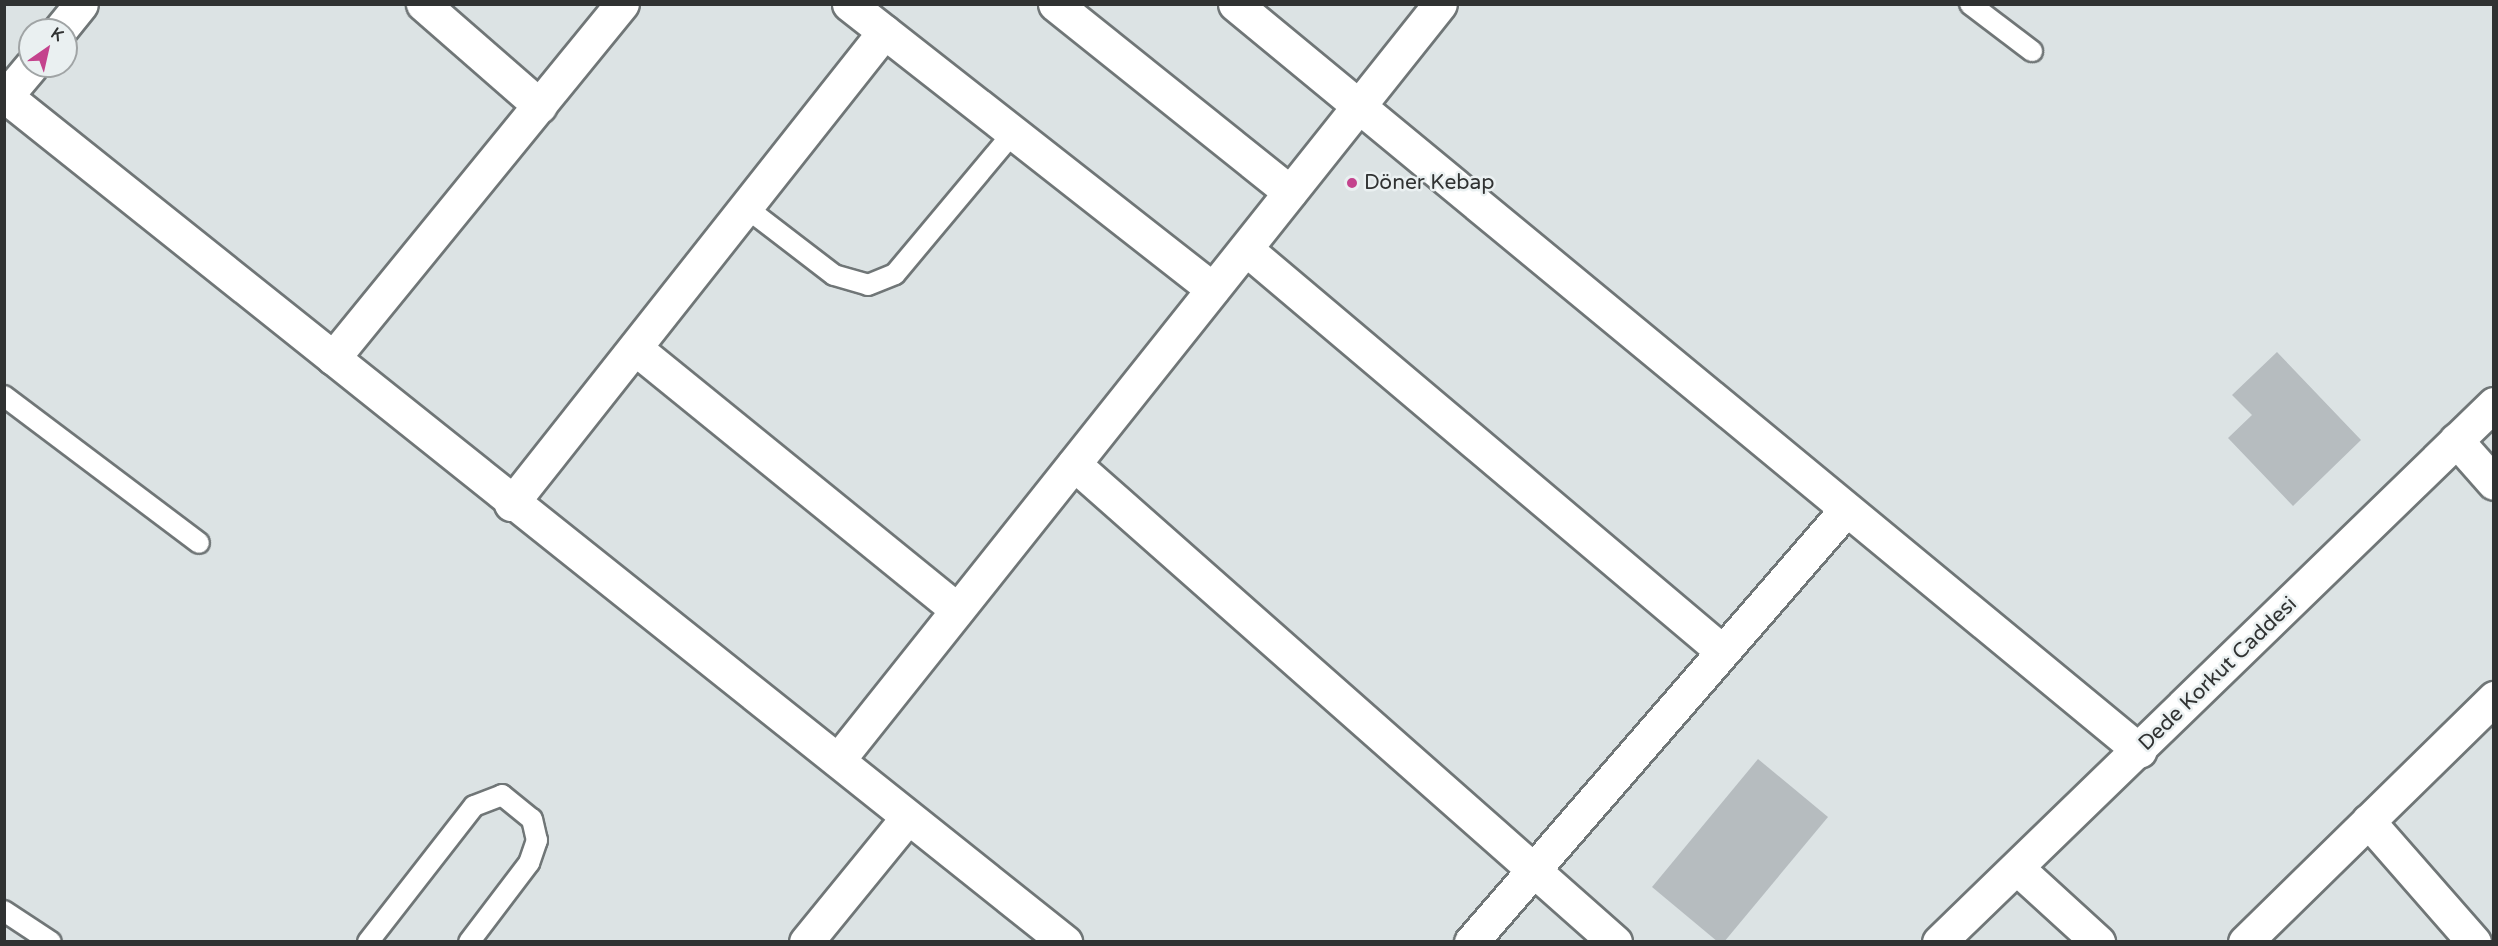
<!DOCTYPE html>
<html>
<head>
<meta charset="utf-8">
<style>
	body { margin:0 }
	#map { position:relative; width:2498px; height:946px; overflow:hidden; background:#dce3e4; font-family:"Varela Round",sans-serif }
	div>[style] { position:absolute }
	.building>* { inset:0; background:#b6bcbf }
	.roads { filter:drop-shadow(2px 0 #707677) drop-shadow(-2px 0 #707677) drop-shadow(0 2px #707677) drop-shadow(0 -2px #707677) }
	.lane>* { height:20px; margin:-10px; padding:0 10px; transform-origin:10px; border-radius:10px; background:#fff }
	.street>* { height:33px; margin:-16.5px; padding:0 16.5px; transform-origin:16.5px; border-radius:16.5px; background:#fff }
	.secondary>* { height:33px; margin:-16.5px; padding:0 16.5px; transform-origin:16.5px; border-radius:16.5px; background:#fff }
	.dots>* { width:16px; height:16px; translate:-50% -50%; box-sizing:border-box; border:3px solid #eaf0f1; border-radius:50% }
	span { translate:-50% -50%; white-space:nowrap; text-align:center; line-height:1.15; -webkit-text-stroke:5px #eaf0f1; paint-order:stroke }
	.poi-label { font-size:21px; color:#303232 }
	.left { translate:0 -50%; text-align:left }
	.street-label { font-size:21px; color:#303232 }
	.frame { position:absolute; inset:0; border:6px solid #303232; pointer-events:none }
	.north { position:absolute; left:18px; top:18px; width:60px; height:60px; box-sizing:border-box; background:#eaf0f1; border:2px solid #a0a4a5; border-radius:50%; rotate:34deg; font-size:16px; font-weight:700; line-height:24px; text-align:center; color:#303232 }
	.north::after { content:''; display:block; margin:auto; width:21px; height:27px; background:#c4438d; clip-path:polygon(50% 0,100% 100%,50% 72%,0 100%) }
</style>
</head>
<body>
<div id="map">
	<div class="building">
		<div style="clip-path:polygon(2277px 352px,2361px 440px,2293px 506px,2228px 438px,2252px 415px,2232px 395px)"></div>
		<div style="clip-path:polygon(1758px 759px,1828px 817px,1724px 942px,1718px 942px,1652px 887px)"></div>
	</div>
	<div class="roads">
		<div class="lane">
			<div style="left:1970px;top:4px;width:78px;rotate:37.2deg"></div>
			<div style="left:748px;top:209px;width:108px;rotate:37.5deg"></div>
			<div style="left:834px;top:275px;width:35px;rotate:16deg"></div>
			<div style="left:868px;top:285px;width:29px;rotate:-22deg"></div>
			<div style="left:895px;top:274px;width:184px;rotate:-50.1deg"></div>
			<div style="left:4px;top:396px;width:244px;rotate:37deg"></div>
			<div style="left:4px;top:911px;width:56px;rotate:33.4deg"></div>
			<div style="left:368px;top:942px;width:172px;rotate:-52.1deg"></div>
			<div style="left:474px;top:806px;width:30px;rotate:-21deg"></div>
			<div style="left:502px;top:795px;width:38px;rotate:39deg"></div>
			<div style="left:532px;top:819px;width:22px;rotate:77deg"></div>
			<div style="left:537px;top:840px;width:24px;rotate:109deg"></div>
			<div style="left:529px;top:863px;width:99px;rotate:127.2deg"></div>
		</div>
		<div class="street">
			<div style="left:423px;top:4px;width:155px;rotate:41.1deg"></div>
			<div style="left:849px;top:4px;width:462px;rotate:38.1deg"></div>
			<div style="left:1055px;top:4px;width:301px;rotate:38.7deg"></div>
			<div style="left:1235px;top:4px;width:1173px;rotate:39.54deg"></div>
			<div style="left:60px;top:30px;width:33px;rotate:-51deg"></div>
			<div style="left:6px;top:96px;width:39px;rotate:-50deg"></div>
			<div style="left:1246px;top:249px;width:623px;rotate:40.18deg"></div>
			<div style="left:635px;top:348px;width:415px;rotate:39.1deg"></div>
			<div style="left:333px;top:358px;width:457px;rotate:-50.8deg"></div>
			<div style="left:2456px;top:440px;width:57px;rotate:48.5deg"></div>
			<div style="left:1074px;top:464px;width:722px;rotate:41.46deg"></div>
			<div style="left:511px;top:504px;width:602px;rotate:-51.68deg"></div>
			<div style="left:838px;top:760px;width:966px;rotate:-51.47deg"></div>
			<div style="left:2368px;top:821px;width:161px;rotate:48.8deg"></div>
			<div style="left:2017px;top:868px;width:110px;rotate:42.4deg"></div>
			<div style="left:806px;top:942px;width:161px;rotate:-50.8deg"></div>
			<div style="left:1471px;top:942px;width:569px;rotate:-49.06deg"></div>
			<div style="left:2245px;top:942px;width:349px;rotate:-44.4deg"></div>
		</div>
		<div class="secondary">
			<div style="left:4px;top:95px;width:1358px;rotate:38.6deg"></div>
			<div style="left:1939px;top:942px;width:773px;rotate:-44.11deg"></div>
		</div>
	</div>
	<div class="dots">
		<div style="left:1352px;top:183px;background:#c4438d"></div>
	</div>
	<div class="poi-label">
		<span class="left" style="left:1364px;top:183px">Döner Kebap</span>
	</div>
	<div class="street-label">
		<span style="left:2218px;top:674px;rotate:-44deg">Dede Korkut Caddesi</span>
	</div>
	<div class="frame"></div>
	<div class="north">K</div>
</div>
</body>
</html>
